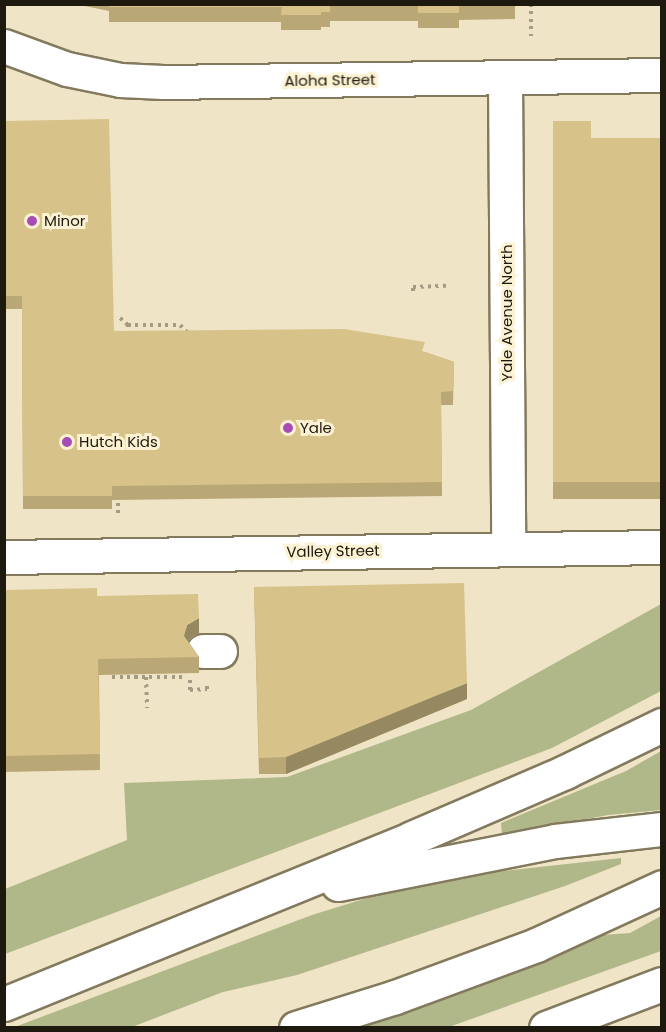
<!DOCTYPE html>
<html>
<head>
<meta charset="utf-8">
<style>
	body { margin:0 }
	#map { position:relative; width:666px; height:1032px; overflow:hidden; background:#efe4c6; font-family:Poppins,sans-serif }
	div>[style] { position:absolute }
	.green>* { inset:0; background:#b0b788 }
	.path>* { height:4px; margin-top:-2px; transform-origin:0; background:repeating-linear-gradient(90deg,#a39b84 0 3px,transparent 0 7.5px) }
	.roads { filter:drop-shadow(2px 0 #837a5e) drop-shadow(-2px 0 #837a5e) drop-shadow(0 2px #837a5e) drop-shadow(0 -2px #837a5e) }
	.minor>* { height:33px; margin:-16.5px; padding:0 16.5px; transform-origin:16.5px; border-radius:16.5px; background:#fff }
	.highway>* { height:33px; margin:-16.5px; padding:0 16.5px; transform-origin:16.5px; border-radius:16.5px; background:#fff }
	.wall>* { inset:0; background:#b9a876 }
	.shaded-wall>* { inset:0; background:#968860 }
	.building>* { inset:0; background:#d7c389 }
	.dots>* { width:16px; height:16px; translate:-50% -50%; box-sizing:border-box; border:3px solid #fcf2d3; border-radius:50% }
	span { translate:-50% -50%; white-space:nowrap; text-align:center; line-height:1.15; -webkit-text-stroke:6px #fcf2d3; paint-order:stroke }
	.street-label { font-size:15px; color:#1d190e }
	.poi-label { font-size:15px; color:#1d190e }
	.left { translate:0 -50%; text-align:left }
	.frame { position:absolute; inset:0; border:6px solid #1d190e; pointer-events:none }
</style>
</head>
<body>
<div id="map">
	<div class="green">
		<div style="clip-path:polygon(661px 604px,661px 691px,552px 748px,5px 954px,5px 889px,127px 840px,124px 783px,287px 777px,471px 710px)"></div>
		<div style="clip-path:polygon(661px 751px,661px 810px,608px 815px,502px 835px,501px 823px,626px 771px)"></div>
		<div style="clip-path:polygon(621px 858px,621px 864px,565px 886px,297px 975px,223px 992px,132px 1027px,12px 1028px,312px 915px,393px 890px,440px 878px)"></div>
		<div style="clip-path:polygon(661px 916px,661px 951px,449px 1027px,282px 1028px,547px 939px,630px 933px)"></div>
	</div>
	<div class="path">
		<div style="left:531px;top:4px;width:32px;rotate:90deg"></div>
		<div style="left:413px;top:291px;width:4px;rotate:-90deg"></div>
		<div style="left:413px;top:287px;width:33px;rotate:-2deg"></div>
		<div style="left:120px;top:318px;width:11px;rotate:41deg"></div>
		<div style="left:128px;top:325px;width:52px"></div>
		<div style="left:180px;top:325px;width:11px;rotate:45deg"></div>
		<div style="left:128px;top:335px;width:10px;rotate:-90deg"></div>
		<div style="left:118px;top:495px;width:20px;rotate:90deg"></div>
		<div style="left:112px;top:670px;width:7px;rotate:90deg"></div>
		<div style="left:112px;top:677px;width:70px"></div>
		<div style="left:146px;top:677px;width:31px;rotate:88deg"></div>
		<div style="left:190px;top:680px;width:10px;rotate:90deg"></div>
		<div style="left:190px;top:690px;width:17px;rotate:-3deg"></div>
		<div style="left:207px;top:689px;width:7px;rotate:-90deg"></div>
	</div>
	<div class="roads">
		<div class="minor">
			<div style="left:4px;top:46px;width:67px;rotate:20.1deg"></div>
			<div style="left:67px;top:69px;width:54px;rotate:11.7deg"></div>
			<div style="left:120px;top:80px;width:43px;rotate:2.7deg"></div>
			<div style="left:163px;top:82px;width:499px;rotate:-0.8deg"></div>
			<div style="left:505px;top:77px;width:471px;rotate:89.6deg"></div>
			<div style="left:4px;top:557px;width:658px;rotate:-0.87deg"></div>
			<div style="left:203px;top:651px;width:17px"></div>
		</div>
		<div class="highway">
			<div style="left:338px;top:884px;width:221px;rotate:-11.2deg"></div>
			<div style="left:555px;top:841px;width:108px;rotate:-6.4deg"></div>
			<div style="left:4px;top:1004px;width:440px;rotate:-22.1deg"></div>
			<div style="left:412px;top:838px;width:167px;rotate:-23.3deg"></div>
			<div style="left:565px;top:772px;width:108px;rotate:-25.9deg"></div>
			<div style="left:296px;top:1028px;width:104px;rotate:-17.4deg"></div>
			<div style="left:395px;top:997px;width:150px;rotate:-20.2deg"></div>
			<div style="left:536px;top:945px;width:139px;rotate:-24.7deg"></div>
			<div style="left:546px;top:1028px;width:124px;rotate:-20.8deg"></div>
		</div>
	</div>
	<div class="wall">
		<div style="clip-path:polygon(75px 4px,515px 4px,515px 19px,459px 20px,459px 28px,418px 28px,418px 21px,330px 21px,330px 27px,321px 27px,321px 30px,281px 30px,281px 22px,109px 22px,109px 11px)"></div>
		<div style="clip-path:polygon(4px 121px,114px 331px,425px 352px,454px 362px,453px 405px,441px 405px,442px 496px,112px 500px,112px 509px,23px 509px,22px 309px,4px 309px)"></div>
		<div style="clip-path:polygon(553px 121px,591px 138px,662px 138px,662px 499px,553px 499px)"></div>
		<div style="clip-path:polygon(254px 587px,467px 699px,286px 774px,259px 774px)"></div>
		<div style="clip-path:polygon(4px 590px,97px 596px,199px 633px,188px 641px,199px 657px,199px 673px,99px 675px,100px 770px,4px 772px)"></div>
	</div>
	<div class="shaded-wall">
		<div style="clip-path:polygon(199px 618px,199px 633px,187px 641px,184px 636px,187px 625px)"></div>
		<div style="clip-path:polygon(467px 683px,467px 699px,286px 774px,286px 757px)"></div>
	</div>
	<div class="building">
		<div style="clip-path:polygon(109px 4px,489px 4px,459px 5px,459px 13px,418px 13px,418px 6px,330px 6px,330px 12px,321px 12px,321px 15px,281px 15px,282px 7px,109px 7px)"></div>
		<div style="clip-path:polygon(109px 119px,114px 331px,344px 329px,425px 342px,422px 351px,454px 362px,453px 391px,441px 392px,442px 482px,112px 486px,112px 496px,23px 496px,22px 296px,4px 296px,4px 121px)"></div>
		<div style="clip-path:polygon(553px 121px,591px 121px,591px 138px,662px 138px,662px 482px,553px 482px)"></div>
		<div style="clip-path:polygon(464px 583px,467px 683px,286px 757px,259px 758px,254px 587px)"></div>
		<div style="clip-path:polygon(97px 588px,97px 596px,198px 594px,199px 618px,187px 625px,184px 636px,199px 657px,98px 659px,100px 754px,4px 756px,4px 590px)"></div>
	</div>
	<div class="dots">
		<div style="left:32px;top:221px;background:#a74bb6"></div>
		<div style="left:288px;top:428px;background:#a74bb6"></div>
		<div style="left:67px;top:442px;background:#a74bb6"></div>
	</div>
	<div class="street-label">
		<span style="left:330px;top:80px;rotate:-1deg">Aloha Street</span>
		<span style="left:507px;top:313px;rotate:-90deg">Yale Avenue North</span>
		<span style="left:333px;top:551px;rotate:-1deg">Valley Street</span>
	</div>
	<div class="poi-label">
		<span class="left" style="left:44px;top:221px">Minor</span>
		<span class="left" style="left:300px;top:428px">Yale</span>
		<span class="left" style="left:79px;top:442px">Hutch Kids</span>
	</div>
	<div class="frame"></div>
</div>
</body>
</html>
